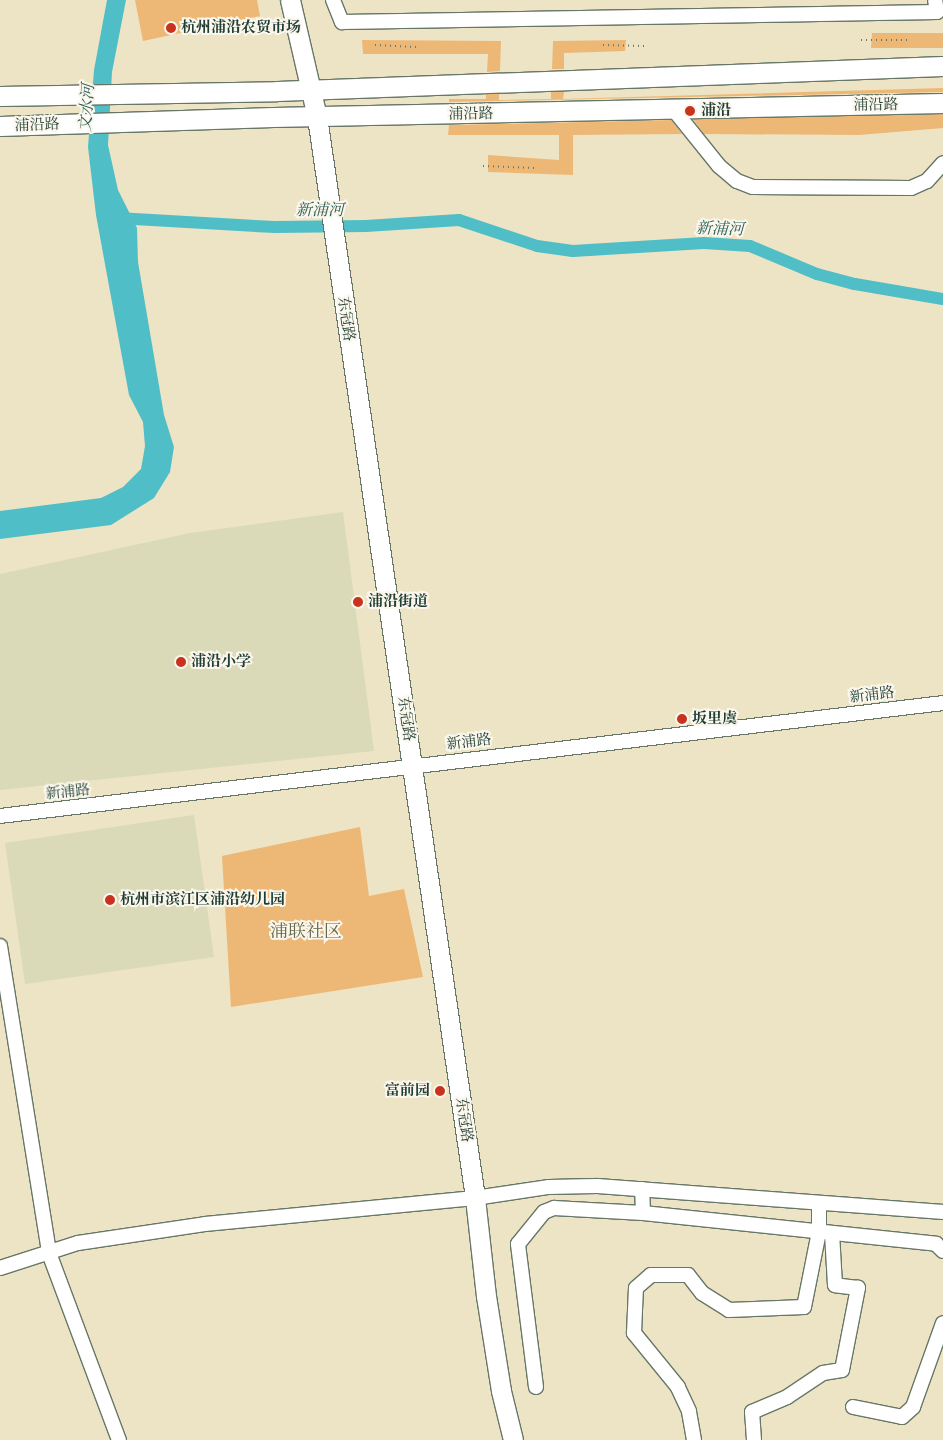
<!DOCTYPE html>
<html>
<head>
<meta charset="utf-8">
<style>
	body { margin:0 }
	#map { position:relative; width:943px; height:1440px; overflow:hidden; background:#ece4c5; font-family:Cardo,"Noto Serif SC",serif }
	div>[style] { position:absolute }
	.built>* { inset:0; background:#dbdab8 }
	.water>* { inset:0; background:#50bec6 }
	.canal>* { height:12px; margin:-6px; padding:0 6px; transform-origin:6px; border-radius:6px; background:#50bec6 }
	.building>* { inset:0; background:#edb876 }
	.path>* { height:2px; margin-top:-1px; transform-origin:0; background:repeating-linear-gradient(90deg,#677767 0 1px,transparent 0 5px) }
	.roads { filter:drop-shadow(1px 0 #677767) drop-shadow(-1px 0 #677767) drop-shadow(0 1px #677767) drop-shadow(0 -1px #677767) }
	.minor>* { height:14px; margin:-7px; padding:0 7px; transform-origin:7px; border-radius:7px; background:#fff }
	.major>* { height:19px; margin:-9.5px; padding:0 9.5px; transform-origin:9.5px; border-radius:9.5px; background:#fff }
	.dots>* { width:14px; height:14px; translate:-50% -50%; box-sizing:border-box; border:2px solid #fbf7ec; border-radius:50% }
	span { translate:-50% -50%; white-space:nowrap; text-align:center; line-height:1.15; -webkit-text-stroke:4px #fbf7ec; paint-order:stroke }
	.poi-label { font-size:15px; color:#1f3d34; font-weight:700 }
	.left { translate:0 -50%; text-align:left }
	.right { translate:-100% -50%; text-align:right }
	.street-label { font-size:15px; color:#1f3d34 }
	.water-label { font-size:16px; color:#2b5d58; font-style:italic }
	.quarter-label { font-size:18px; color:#67684b }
</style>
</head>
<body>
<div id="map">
	<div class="built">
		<div style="clip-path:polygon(343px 512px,374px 751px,0 790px,0 574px,190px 533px)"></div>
		<div style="clip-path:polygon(194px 815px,214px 957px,25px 984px,5px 843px)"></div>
	</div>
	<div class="water">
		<div style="clip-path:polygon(107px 0,126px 0,112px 72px,108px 145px,118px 190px,137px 228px,138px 262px,164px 415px,174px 447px,170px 472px,154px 498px,111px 525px,0 539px,0 511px,101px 498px,123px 487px,141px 469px,145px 446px,143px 422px,129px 395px,96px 215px,88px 147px,94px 70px)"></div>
	</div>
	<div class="canal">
		<div style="left:117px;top:218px;width:158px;rotate:3.3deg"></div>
		<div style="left:275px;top:227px;width:91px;rotate:-0.6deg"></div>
		<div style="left:366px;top:226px;width:93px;rotate:-3.7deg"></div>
		<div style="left:459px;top:220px;width:82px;rotate:18.4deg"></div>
		<div style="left:537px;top:246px;width:36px;rotate:8deg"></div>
		<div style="left:573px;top:251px;width:131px;rotate:-3.5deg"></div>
		<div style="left:704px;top:243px;width:46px;rotate:3.7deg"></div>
		<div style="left:750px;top:246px;width:73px;rotate:22.7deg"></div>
		<div style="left:817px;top:274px;width:39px;rotate:15deg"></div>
		<div style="left:855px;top:284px;width:89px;rotate:9.7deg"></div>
	</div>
	<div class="building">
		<div style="clip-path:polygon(135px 0,257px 0,260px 16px,143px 41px)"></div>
		<div style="clip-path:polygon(872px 33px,943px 33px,943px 48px,871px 48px)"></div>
		<div style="clip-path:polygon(362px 40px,501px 41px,500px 71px,487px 72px,488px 54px,363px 54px)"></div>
		<div style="clip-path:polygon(626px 40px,625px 51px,564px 53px,564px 69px,552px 69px,553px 41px)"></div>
		<div style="clip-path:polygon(943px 88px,943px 92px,449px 102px,449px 99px,486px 99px,486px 94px,499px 94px,499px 100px,551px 99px,551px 92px,564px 92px,563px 99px)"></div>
		<div style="clip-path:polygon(943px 114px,943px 128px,859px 135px,704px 134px,693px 119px)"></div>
		<div style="clip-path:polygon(671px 120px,682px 134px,573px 135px,573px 175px,488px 172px,488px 155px,559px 160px,559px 135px,448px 135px,449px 125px)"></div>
		<div style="clip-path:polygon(360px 827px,369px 896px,404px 889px,423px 977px,231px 1007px,222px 856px)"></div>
	</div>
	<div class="path">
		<div style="left:861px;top:40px;width:49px"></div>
		<div style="left:375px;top:45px;width:41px;rotate:2.8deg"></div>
		<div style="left:603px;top:45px;width:41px;rotate:1.4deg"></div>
		<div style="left:483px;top:166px;width:52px;rotate:2.2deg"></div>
	</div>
	<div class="roads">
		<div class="minor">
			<div style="left:333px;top:0;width:24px;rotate:68deg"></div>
			<div style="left:342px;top:22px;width:595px;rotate:-0.96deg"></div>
			<div style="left:937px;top:12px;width:12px;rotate:-99deg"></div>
			<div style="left:674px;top:110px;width:72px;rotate:51.2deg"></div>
			<div style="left:719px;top:166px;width:23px;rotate:40deg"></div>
			<div style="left:737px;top:181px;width:17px;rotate:21deg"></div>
			<div style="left:753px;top:187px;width:158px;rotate:0.4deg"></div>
			<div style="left:911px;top:188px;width:17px;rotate:-24deg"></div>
			<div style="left:927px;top:181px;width:24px;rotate:-48deg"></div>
			<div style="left:0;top:816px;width:950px;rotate:-6.83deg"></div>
			<div style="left:0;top:946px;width:311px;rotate:80.9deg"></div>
			<div style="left:49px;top:1253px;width:200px;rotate:69.5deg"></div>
			<div style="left:643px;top:1213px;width:295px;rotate:6deg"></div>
			<div style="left:936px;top:1244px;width:10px;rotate:45deg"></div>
			<div style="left:0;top:1268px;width:82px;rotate:-17.8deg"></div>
			<div style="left:78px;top:1243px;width:128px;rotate:-8.5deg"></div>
			<div style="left:205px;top:1224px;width:271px;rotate:-5.5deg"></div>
			<div style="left:475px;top:1198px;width:75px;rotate:-8.5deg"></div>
			<div style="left:549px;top:1187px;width:49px;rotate:-1.2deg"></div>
			<div style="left:598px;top:1186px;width:346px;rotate:4.3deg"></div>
			<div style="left:536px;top:1387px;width:144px;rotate:-97.2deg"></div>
			<div style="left:518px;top:1244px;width:41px;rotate:-50.9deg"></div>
			<div style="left:544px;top:1212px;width:11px;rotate:-22deg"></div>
			<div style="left:554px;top:1208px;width:89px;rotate:3.2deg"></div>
			<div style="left:643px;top:1213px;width:24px;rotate:-92deg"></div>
			<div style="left:853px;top:1407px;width:50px;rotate:11.5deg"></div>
			<div style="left:902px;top:1417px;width:15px;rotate:-42deg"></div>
			<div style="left:913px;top:1407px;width:89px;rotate:-70.3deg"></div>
			<div style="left:694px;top:1440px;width:29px;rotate:-100deg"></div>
			<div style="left:689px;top:1411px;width:26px;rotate:-115deg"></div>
			<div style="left:678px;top:1387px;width:70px;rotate:-129.2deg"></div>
			<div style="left:634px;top:1333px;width:45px;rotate:-87.5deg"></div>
			<div style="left:636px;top:1288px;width:20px;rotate:-41deg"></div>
			<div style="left:651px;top:1275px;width:37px"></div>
			<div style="left:688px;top:1275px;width:23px;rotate:52deg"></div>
			<div style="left:702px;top:1293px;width:32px;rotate:32deg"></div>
			<div style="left:729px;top:1310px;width:75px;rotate:-2.3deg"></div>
			<div style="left:804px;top:1307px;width:76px;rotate:-78.7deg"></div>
			<div style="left:819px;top:1232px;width:29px;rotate:-90deg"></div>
			<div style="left:754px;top:1440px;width:28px;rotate:-94deg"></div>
			<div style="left:752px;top:1412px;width:38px;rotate:-23deg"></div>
			<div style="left:787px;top:1397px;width:43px;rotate:-33.7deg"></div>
			<div style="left:823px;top:1373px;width:19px;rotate:-9deg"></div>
			<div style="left:842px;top:1370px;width:84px;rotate:-79deg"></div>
			<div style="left:858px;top:1288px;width:23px;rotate:-173deg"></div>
			<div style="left:835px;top:1285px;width:52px;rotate:-93.3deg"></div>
		</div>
		<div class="major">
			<div style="left:290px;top:0;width:120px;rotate:77deg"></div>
			<div style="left:317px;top:117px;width:1092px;rotate:81.68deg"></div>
			<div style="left:475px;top:1198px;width:99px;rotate:83.6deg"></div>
			<div style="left:486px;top:1296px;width:96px;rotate:81deg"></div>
			<div style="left:501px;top:1391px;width:50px;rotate:76.2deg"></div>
			<div style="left:0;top:96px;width:277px;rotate:-1deg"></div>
			<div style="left:277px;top:91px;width:666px;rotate:-2.15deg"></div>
			<div style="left:0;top:126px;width:273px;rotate:-1.9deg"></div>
			<div style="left:273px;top:117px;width:670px;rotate:-1.2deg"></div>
		</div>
	</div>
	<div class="dots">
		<div style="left:171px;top:28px;background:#c8321e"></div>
		<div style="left:690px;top:111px;background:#c8321e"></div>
		<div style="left:358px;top:602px;background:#c8321e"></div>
		<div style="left:181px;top:662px;background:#c8321e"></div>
		<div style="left:682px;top:719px;background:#c8321e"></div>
		<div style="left:110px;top:900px;background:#c8321e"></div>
		<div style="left:440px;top:1091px;background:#c8321e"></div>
	</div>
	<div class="poi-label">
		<span class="left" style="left:181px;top:28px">杭州浦沿农贸市场</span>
		<span class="left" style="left:701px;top:111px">浦沿</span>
		<span class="left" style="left:368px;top:602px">浦沿街道</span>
		<span class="left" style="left:191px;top:662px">浦沿小学</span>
		<span class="left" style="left:692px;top:719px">坂里虞</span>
		<span class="left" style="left:120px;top:900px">杭州市滨江区浦沿幼儿园</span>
		<span class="right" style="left:430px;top:1091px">富前园</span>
	</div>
	<div class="street-label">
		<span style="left:876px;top:105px;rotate:-1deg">浦沿路</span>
		<span style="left:471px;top:114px;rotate:-1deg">浦沿路</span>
		<span style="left:37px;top:125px;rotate:-2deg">浦沿路</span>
		<span style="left:346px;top:319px;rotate:82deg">东冠路</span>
		<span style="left:872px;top:695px;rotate:-7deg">新浦路</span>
		<span style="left:406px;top:719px;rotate:82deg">东冠路</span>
		<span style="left:469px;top:742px;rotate:-7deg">新浦路</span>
		<span style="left:68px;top:792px;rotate:-6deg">新浦路</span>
		<span style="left:464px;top:1120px;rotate:82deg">东冠路</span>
	</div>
	<div class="water-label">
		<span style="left:87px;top:108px;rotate:-86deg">文水河</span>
		<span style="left:320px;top:210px">新浦河</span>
		<span style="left:720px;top:229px;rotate:2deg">新浦河</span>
	</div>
	<div class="quarter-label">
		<span style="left:306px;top:932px">浦联社区</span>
	</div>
</div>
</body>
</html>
